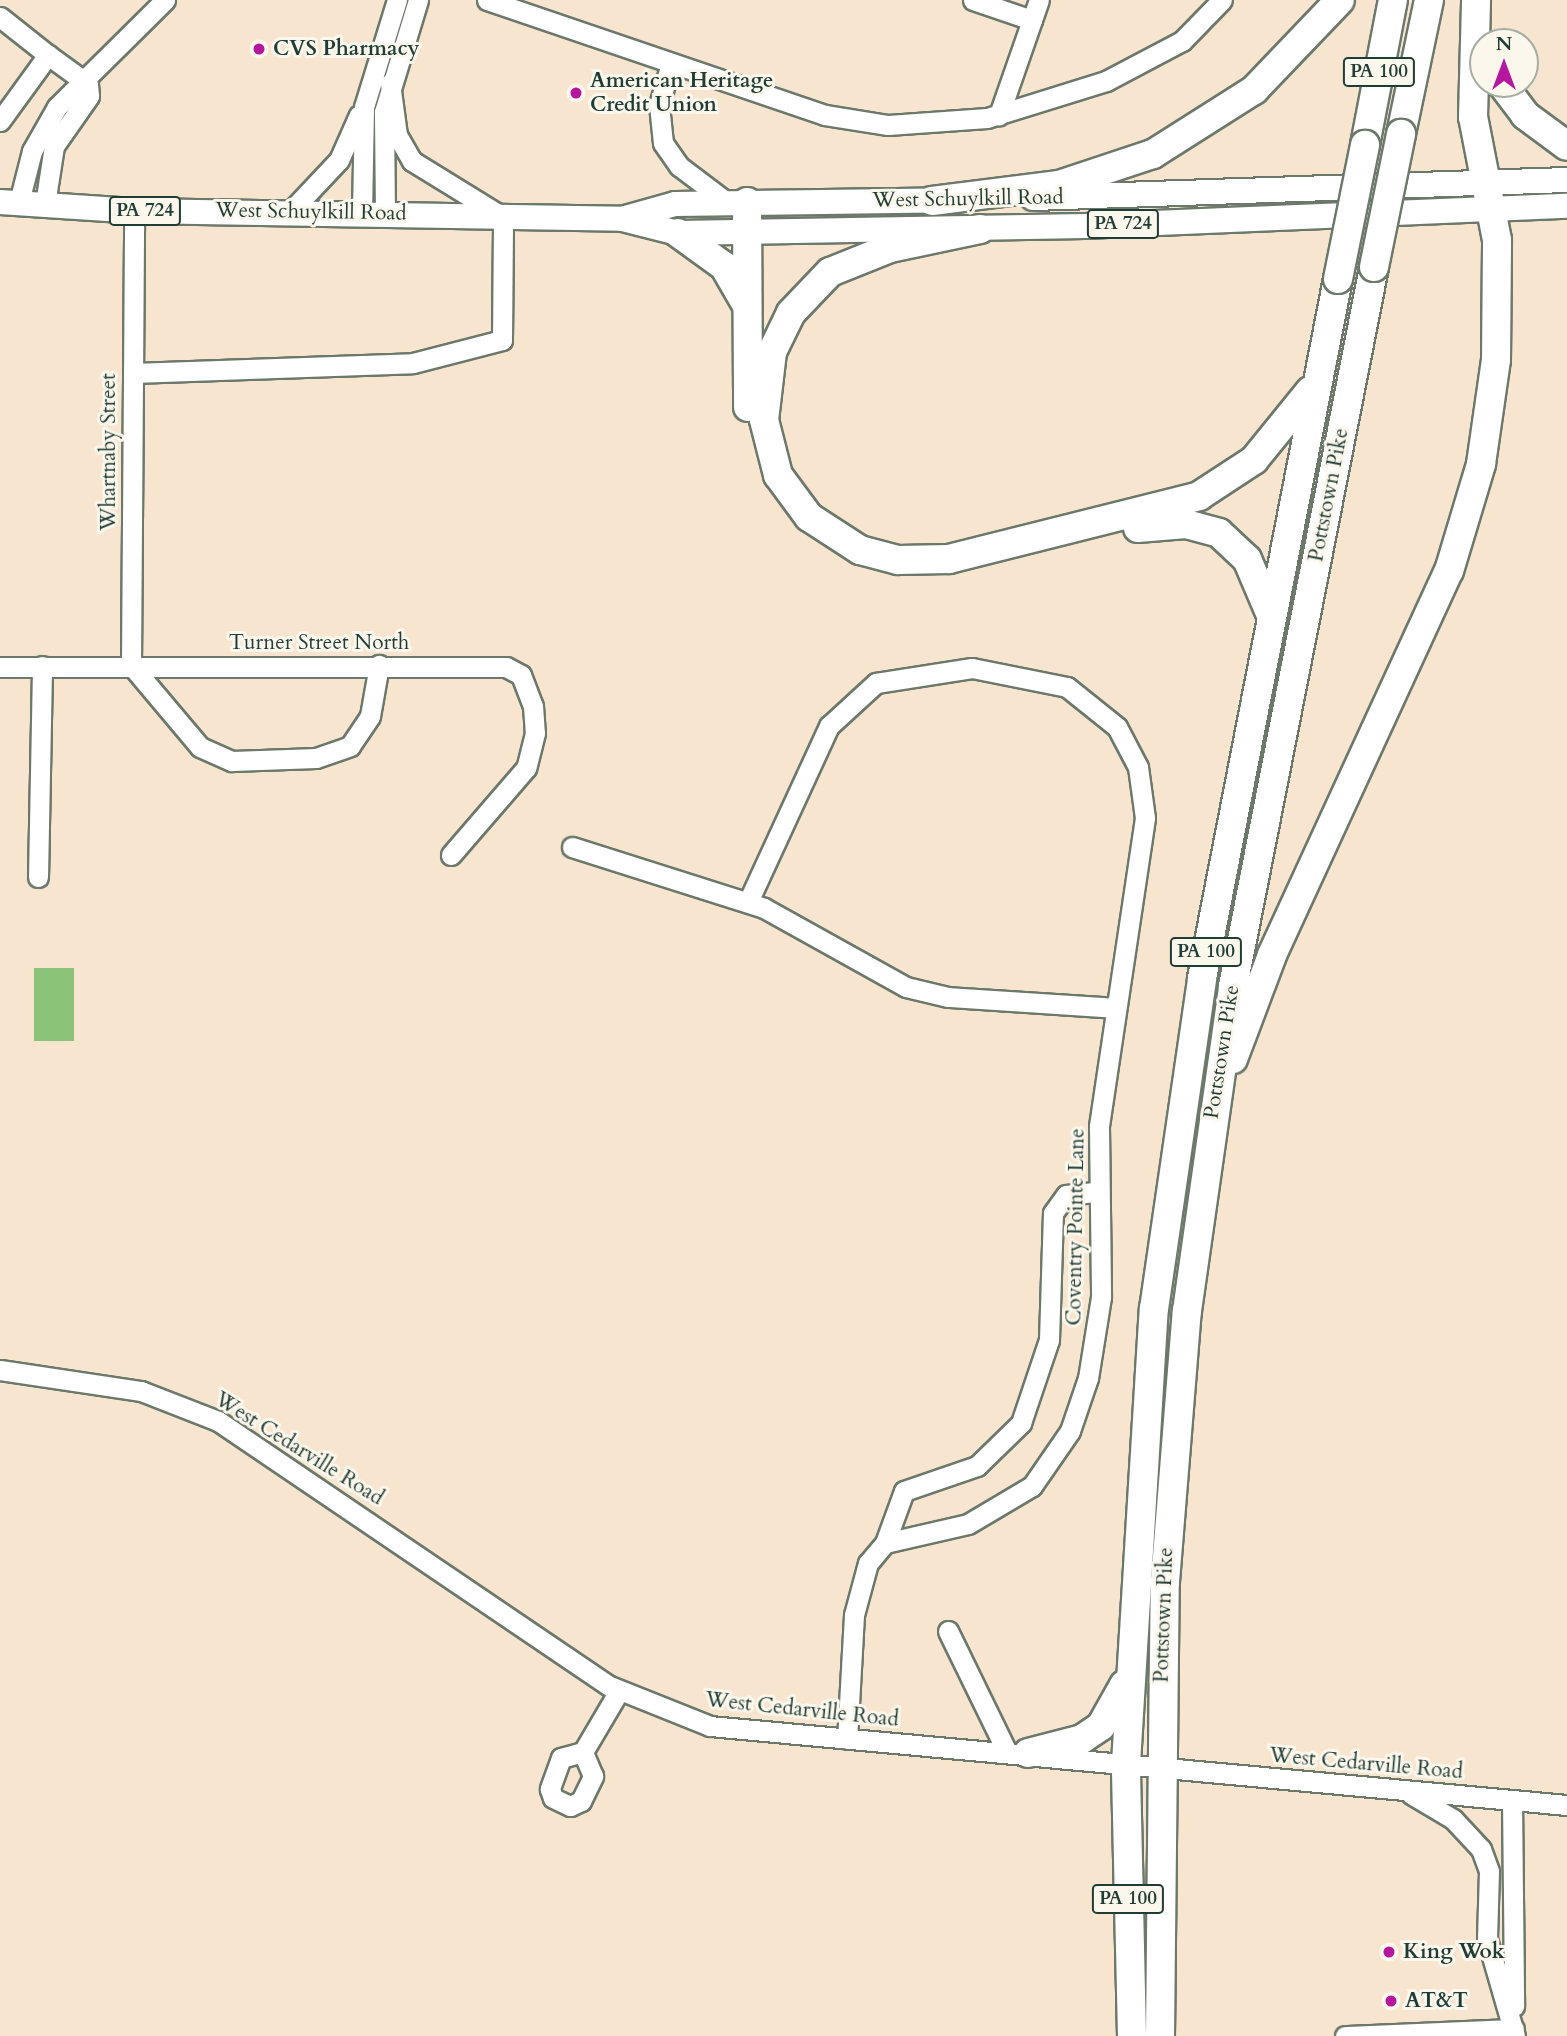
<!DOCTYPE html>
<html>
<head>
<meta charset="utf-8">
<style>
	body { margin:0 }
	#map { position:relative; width:1567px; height:2036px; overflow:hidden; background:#f7e5cf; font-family:Cardo,serif }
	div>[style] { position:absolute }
	.green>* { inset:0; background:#8bc479 }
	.roads { filter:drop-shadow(2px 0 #6b786a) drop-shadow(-2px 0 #6b786a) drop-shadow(0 2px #6b786a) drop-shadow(0 -2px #6b786a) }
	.minor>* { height:19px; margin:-9.5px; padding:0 9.5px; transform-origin:9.5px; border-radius:9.5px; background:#fff }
	.major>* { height:24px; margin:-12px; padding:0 12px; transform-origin:12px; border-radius:12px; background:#fff }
	.highway>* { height:28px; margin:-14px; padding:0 14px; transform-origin:14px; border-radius:14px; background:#fff }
	.bridges { filter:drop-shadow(2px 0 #6b786a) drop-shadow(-2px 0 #6b786a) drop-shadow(0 2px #6b786a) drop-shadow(0 -2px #6b786a) }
	.highway-bridge>* { height:28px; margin:-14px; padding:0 14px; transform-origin:14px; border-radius:14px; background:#fff }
	.dots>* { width:19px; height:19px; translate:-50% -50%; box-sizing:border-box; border:4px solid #fbf7ec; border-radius:50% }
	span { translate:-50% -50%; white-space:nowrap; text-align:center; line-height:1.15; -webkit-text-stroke:6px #fbf7ec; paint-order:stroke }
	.shield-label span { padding:2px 5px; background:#fbf7ec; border:2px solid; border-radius:5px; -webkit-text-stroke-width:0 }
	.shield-label { font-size:19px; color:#1f3d34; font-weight:700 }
	.poi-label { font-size:21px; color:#1f3d34; font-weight:700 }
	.left { translate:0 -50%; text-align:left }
	.street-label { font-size:21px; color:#1f3d34 }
	.north { position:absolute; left:1469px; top:28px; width:70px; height:70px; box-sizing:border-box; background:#fbf7ec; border:2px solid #a3ada2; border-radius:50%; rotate:0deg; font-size:19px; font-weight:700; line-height:28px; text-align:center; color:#1f3d34 }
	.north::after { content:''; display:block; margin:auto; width:24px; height:32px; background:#b5179e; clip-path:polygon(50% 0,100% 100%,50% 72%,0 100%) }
</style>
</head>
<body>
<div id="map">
	<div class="green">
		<div style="clip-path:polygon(34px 968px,74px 968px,74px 1041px,34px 1041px)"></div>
	</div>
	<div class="roads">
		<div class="minor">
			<div style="left:487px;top:0;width:357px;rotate:18.8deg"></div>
			<div style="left:825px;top:115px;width:64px;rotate:9deg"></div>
			<div style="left:888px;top:125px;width:99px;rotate:-4deg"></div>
			<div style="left:987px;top:118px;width:125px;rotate:-17.3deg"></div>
			<div style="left:1106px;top:81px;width:86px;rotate:-27.8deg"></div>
			<div style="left:1182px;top:41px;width:57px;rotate:-45.7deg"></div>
			<div style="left:973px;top:0;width:62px;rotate:18.7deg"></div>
			<div style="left:1032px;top:20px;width:101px;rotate:109.2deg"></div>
			<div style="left:0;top:17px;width:61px;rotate:38.4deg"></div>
			<div style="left:1032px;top:20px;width:21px;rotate:-71deg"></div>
			<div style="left:671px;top:63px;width:44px;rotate:105.9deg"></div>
			<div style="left:659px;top:105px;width:38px;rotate:84deg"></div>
			<div style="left:663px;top:143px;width:28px;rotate:55deg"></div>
			<div style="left:679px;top:166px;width:61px;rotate:37.1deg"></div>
			<div style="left:0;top:121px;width:82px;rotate:-54deg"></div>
			<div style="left:48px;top:55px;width:49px;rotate:35.9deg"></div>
			<div style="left:88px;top:84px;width:12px;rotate:85deg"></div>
			<div style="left:89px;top:96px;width:61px;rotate:125deg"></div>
			<div style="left:54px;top:146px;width:59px;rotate:98.8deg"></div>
			<div style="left:19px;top:202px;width:53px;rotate:-75.7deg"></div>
			<div style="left:32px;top:151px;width:51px;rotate:-60.4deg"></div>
			<div style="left:57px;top:107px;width:152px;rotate:-44.7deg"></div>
			<div style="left:290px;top:212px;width:71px;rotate:-46.7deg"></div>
			<div style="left:339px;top:160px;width:49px;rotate:-66deg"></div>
			<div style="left:362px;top:213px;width:106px;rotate:-88.9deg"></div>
			<div style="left:364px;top:107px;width:112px;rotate:-72.9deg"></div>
			<div style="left:385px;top:213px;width:101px;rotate:-90.6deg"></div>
			<div style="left:384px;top:112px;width:117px;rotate:-73.1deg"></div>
			<div style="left:133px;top:373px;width:280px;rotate:-2deg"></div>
			<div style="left:413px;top:363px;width:92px;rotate:-14.5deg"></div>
			<div style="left:502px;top:340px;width:123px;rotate:-89.5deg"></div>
			<div style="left:503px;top:217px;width:107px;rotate:-148.4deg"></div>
			<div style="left:412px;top:161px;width:30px;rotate:-120deg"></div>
			<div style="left:397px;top:135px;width:52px;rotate:-97.7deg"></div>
			<div style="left:131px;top:665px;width:454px;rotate:-89.6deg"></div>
			<div style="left:131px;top:665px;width:107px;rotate:49.9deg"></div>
			<div style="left:200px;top:747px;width:35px;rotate:24deg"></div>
			<div style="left:232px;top:761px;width:84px;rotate:-2deg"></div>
			<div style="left:316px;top:758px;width:36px;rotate:-19deg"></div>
			<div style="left:350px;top:746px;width:36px;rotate:-56deg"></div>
			<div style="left:370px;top:716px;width:52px;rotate:-80deg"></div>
			<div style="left:0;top:667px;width:506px"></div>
			<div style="left:506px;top:667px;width:17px;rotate:28deg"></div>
			<div style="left:521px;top:675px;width:33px;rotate:69deg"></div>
			<div style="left:533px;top:706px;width:27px;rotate:86deg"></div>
			<div style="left:535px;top:733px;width:36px;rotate:104deg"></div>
			<div style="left:526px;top:768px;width:115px;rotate:130.8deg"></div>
			<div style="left:572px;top:847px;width:201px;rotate:17.6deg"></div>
			<div style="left:764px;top:908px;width:162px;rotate:29.1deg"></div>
			<div style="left:906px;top:987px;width:43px;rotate:13.4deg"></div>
			<div style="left:948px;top:997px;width:168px;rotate:3.7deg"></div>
			<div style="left:38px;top:877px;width:211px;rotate:-88.9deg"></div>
			<div style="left:748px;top:902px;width:194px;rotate:-65.3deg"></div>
			<div style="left:829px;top:726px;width:64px;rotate:-42.5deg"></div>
			<div style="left:876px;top:683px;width:97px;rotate:-8.9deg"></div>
			<div style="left:972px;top:668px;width:97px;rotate:11.3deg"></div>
			<div style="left:1067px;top:687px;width:64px;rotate:38.7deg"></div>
			<div style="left:1117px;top:727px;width:45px;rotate:62.3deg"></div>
			<div style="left:1138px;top:767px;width:51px;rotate:82.2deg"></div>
			<div style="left:1145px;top:818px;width:312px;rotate:98.5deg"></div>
			<div style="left:1099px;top:1127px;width:170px;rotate:89.3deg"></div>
			<div style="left:1101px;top:1297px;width:82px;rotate:99.1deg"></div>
			<div style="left:1088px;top:1378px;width:56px;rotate:108.8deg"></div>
			<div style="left:1070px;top:1431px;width:67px;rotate:124.6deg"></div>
			<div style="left:1032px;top:1486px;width:74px;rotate:149.3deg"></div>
			<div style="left:968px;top:1524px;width:85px;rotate:167.1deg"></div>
			<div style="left:885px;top:1543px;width:26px;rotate:130deg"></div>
			<div style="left:868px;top:1563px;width:54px;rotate:105.1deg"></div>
			<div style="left:854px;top:1615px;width:124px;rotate:93.2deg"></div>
			<div style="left:0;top:1370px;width:143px;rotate:8.5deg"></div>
			<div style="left:141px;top:1391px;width:83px;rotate:21.3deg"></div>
			<div style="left:218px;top:1421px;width:473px;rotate:34.1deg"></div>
			<div style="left:610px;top:1686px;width:108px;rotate:21.8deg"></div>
			<div style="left:710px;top:1726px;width:861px;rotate:5.27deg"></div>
			<div style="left:885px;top:1543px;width:55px;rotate:-69.9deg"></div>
			<div style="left:904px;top:1491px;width:77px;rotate:-18.9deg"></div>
			<div style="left:977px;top:1466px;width:62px;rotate:-44.3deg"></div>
			<div style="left:1021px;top:1423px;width:88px;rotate:-71.4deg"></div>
			<div style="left:1049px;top:1340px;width:127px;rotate:-88.2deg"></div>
			<div style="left:1053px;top:1213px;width:22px;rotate:-54deg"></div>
			<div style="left:1066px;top:1195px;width:31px;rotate:-6deg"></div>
			<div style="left:948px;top:1631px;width:135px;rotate:64deg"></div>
			<div style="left:583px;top:1752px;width:23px;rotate:165deg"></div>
			<div style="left:561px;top:1758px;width:33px;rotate:110deg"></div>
			<div style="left:550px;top:1789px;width:9px;rotate:72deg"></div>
			<div style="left:553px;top:1798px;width:19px;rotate:25deg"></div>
			<div style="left:570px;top:1806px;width:12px;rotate:-24deg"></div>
			<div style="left:581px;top:1801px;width:28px;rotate:-64deg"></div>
			<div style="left:593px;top:1776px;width:26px;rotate:-113deg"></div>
			<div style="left:583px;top:1752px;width:71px;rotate:-59.5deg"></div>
			<div style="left:1411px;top:1794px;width:49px;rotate:30.8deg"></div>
			<div style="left:1453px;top:1819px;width:41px;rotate:47deg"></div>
			<div style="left:1481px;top:1849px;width:23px;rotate:70deg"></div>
			<div style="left:1489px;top:1871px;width:68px;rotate:91.7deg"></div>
			<div style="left:1487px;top:1939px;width:101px;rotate:73.9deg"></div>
			<div style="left:1512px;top:1800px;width:206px;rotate:89.4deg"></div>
			<div style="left:1345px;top:2036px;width:169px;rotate:-2.4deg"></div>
		</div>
		<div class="major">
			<div style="left:1033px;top:198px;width:534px;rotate:-1.93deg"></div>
			<div style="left:0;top:202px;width:134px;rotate:3.8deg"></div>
			<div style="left:134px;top:211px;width:489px;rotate:0.9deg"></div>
			<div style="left:623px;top:219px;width:57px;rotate:14.3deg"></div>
			<div style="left:678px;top:233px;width:407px;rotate:-1deg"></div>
			<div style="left:1085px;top:226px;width:482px;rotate:-2.4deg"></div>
			<div style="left:625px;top:218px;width:52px;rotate:-15.6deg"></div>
			<div style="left:675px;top:204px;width:276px;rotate:-0.8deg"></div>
		</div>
		<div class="highway">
			<div style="left:1502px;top:84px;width:39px;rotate:53deg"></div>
			<div style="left:1525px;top:115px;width:52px;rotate:36.4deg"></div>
			<div style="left:1401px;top:134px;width:137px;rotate:-78.2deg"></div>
			<div style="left:1365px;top:145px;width:148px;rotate:-79.1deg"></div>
			<div style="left:932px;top:201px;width:128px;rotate:-7.2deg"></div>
			<div style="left:1059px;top:185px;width:99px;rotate:-18.3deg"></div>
			<div style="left:1153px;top:154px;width:120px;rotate:-32.4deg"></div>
			<div style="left:1254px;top:90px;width:124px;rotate:-46.3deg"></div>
			<div style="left:747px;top:202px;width:205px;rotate:89.7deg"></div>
			<div style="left:980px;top:229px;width:92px;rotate:168.1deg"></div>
			<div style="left:890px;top:248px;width:65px;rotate:158.2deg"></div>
			<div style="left:830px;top:272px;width:57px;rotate:133.6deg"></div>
			<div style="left:791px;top:313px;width:43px;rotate:116deg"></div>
			<div style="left:772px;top:352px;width:68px;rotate:96.7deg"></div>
			<div style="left:764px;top:420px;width:57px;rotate:75.7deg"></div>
			<div style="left:778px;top:475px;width:52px;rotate:53.6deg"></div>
			<div style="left:809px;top:517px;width:61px;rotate:32.9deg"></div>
			<div style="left:860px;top:550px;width:39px;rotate:15deg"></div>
			<div style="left:898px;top:560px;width:51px;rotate:-1.1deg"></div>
			<div style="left:949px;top:559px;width:258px;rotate:-14.1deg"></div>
			<div style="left:1199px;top:496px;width:66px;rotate:-33.2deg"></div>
			<div style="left:1254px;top:460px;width:89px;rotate:-50.9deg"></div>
			<div style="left:678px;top:233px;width:57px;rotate:35.7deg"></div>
			<div style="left:724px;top:266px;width:44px;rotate:59.9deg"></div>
			<div style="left:1138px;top:528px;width:48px;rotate:-4.8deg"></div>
			<div style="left:1186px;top:524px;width:34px;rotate:15deg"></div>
			<div style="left:1219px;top:533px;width:38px;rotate:43deg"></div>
			<div style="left:1247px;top:559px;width:59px;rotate:66.9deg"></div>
			<div style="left:1233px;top:1059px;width:111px;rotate:-69.4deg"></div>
			<div style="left:1272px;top:955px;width:423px;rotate:-65.3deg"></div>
			<div style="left:1449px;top:571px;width:112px;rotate:-73.3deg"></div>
			<div style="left:1481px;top:464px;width:105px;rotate:-81.8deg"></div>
			<div style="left:1496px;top:360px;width:120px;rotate:-89.5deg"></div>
			<div style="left:1497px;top:240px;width:125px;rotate:-101deg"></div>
			<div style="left:1473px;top:117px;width:117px;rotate:-88.5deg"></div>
			<div style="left:1028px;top:1753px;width:56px;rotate:-14.5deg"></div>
			<div style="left:1082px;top:1739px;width:23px;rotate:-34deg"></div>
			<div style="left:1101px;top:1726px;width:47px;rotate:-60.7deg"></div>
			<div style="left:1132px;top:2036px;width:273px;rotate:-91.3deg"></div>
			<div style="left:1126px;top:1763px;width:455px;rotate:-86.5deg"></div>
			<div style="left:1154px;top:1309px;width:334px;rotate:-81.7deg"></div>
			<div style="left:1202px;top:978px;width:712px;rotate:-78.99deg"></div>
			<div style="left:1160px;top:2036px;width:454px;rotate:-89.4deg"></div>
			<div style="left:1165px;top:1582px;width:272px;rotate:-85.4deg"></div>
			<div style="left:1187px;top:1311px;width:328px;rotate:-81.9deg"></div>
			<div style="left:1233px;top:986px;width:733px;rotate:-78.9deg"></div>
		</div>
	</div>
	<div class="bridges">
		<div class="highway-bridge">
			<div style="left:1374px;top:267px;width:136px;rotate:-78.5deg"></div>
			<div style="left:1338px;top:279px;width:137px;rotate:-78.6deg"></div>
		</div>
	</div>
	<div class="dots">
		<div style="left:259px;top:49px;background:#b5179e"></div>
		<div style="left:576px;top:93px;background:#b5179e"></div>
		<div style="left:1389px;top:1952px;background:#b5179e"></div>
		<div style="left:1391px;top:2001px;background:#b5179e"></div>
	</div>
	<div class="shield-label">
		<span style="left:1379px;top:72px">PA 100</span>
		<span style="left:145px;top:211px">PA 724</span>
		<span style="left:1123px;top:224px">PA 724</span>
		<span style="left:1206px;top:952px">PA 100</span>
		<span style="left:1128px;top:1899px">PA 100</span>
	</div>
	<div class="poi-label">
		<span class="left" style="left:273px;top:49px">CVS Pharmacy</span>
		<span class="left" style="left:590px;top:93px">American Heritage<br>Credit Union</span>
		<span class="left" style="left:1403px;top:1952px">King Wok</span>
		<span class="left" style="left:1405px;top:2001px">AT&amp;T</span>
	</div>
	<div class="street-label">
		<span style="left:968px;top:199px;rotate:-1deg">West Schuylkill Road</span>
		<span style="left:311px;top:212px;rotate:1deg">West Schuylkill Road</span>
		<span style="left:109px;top:452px;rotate:-90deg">Whartnaby Street</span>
		<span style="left:1329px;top:495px;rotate:-79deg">Pottstown Pike</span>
		<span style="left:319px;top:643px">Turner Street North</span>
		<span style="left:1222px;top:1052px;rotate:-81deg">Pottstown Pike</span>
		<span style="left:1076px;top:1227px;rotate:-89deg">Coventry Pointe Lane</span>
		<span style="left:299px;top:1449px;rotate:32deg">West Cedarville Road</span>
		<span style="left:1164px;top:1615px;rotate:-88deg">Pottstown Pike</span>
		<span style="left:802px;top:1710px;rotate:6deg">West Cedarville Road</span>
		<span style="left:1366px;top:1764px;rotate:5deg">West Cedarville Road</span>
	</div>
	<div class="north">N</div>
</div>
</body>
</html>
